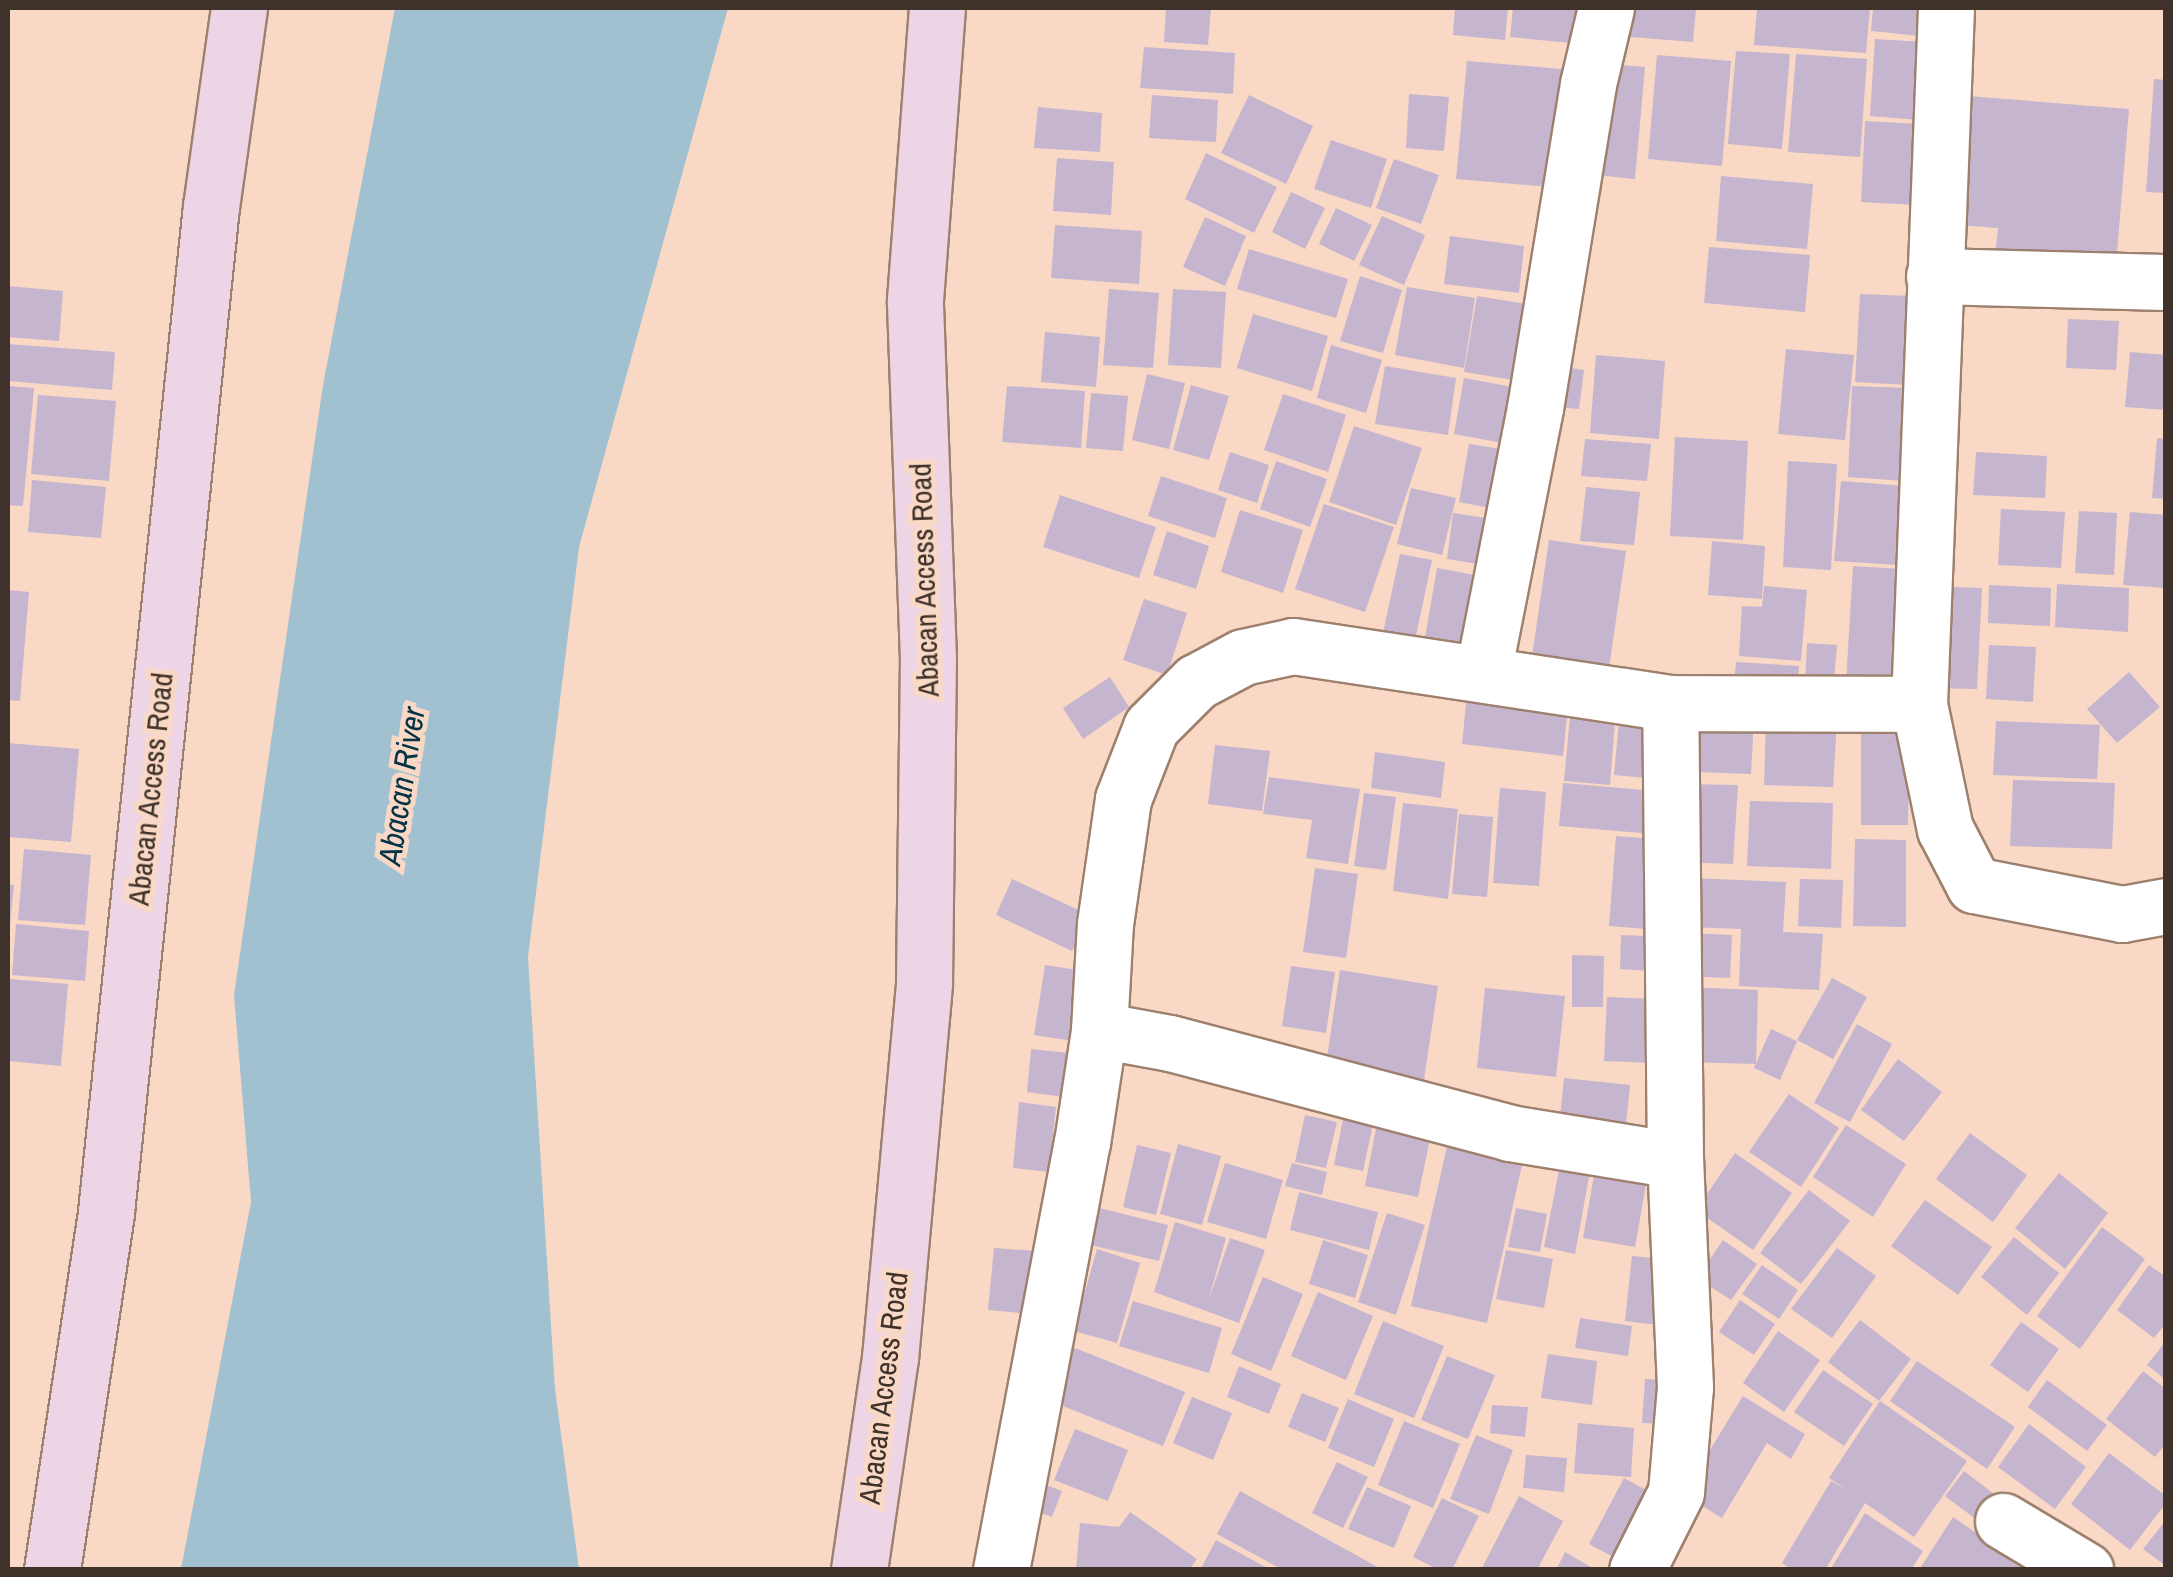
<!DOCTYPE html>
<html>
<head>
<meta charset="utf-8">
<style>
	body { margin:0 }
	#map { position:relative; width:2173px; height:1577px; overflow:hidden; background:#f9d8c5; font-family:"Archivo Narrow",sans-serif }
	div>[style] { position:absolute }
	.water>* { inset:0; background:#a1c1d1 }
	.building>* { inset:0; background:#c5b5cf }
	.roads { filter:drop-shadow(2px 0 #9e806e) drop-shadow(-2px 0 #9e806e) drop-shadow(0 2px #9e806e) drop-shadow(0 -2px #9e806e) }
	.street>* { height:55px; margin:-27.5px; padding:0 27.5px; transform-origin:27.5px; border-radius:27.5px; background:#fff }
	.secondary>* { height:55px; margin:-27.5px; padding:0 27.5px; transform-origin:27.5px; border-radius:27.5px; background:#edd5e5 }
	span { translate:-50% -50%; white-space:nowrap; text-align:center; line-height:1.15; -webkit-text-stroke:10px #f9d8c5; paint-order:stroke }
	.street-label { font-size:30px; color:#3f322b }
	.water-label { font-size:32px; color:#043345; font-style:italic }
	.frame { position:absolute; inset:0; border:10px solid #3f322b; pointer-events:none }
</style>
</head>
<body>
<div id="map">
	<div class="water">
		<div style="clip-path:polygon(395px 8px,728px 8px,579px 547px,528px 957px,555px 1389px,579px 1569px,181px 1569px,251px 1202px,234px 995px,323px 385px)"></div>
	</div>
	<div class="building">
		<div style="clip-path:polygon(1166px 8px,1211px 8px,1208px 45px,1164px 42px)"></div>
		<div style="clip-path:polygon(1455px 8px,1508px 8px,1505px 40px,1453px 35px)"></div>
		<div style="clip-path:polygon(1513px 8px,1595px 8px,1591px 45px,1510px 37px)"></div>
		<div style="clip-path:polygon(1621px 8px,1696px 8px,1693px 42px,1618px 36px)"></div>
		<div style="clip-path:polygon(1757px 8px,1870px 8px,1866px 53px,1754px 45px)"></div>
		<div style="clip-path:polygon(1873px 8px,1923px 8px,1920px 36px,1871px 31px)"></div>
		<div style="clip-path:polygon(1875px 39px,1925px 42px,1919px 120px,1870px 116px)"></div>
		<div style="clip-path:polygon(1144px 47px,1235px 53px,1233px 94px,1140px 88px)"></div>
		<div style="clip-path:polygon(1736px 51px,1790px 54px,1782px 149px,1728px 144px)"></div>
		<div style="clip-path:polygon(1796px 54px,1867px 59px,1860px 157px,1788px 152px)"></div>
		<div style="clip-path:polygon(1657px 55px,1731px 61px,1722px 166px,1648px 159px)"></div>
		<div style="clip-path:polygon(1467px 61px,1573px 70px,1563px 188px,1456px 179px)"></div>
		<div style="clip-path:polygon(1597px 63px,1645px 67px,1635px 179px,1587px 174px)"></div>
		<div style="clip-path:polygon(2154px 79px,2166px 80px,2166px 193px,2146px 192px)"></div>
		<div style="clip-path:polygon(1409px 94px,1449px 97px,1444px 151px,1406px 148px)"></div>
		<div style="clip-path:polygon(1152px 95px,1218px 100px,1216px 142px,1149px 138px)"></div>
		<div style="clip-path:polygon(1249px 95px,1313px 126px,1286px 184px,1221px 153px)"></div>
		<div style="clip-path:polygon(1956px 95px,2129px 109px,2115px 276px,1994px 267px,1998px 228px,1946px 224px)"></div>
		<div style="clip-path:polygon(1038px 107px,1102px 113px,1100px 152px,1034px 148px)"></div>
		<div style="clip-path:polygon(1865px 121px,1940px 125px,1935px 206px,1861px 202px)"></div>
		<div style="clip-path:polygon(1331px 140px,1387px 159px,1371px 208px,1314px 189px)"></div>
		<div style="clip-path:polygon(1206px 153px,1277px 187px,1254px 233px,1185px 199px)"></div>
		<div style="clip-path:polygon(1057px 158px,1114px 162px,1111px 215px,1053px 211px)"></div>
		<div style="clip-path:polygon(1394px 159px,1439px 175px,1421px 224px,1376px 208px)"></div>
		<div style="clip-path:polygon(1721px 176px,1813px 184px,1807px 249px,1716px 241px)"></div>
		<div style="clip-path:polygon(1291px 192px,1325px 208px,1305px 249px,1272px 232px)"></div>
		<div style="clip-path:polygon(1336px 208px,1372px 225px,1354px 261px,1319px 244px)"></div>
		<div style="clip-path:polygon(1382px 216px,1425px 235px,1404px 285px,1359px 265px)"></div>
		<div style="clip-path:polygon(1205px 217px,1246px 236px,1225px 286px,1183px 267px)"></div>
		<div style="clip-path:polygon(1055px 225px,1142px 231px,1139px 284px,1051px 278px)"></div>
		<div style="clip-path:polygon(1450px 236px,1524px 246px,1519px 293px,1444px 284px)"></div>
		<div style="clip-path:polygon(1709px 247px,1810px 255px,1805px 312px,1704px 303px)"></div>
		<div style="clip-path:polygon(1249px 249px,1348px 279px,1336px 318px,1237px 289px)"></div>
		<div style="clip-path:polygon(1360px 276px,1402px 290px,1383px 353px,1340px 341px)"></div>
		<div style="clip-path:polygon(8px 286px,63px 291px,59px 341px,8px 337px)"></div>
		<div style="clip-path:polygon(1407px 287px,1475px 298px,1464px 368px,1395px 355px)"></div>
		<div style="clip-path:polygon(1109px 289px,1159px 293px,1153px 368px,1103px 365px)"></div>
		<div style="clip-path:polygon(1173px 289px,1226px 292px,1221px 368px,1168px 365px)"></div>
		<div style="clip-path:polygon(1860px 294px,1912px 296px,1908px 385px,1855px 382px)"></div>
		<div style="clip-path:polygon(1477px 296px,1545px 307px,1532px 383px,1464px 372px)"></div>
		<div style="clip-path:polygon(1253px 314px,1328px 336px,1312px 391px,1237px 368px)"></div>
		<div style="clip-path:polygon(2068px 319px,2119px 321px,2116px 370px,2066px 368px)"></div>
		<div style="clip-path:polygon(1045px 332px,1100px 337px,1096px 387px,1041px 382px)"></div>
		<div style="clip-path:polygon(8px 344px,115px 352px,112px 390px,8px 381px)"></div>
		<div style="clip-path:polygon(1331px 345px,1382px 360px,1366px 413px,1317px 398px)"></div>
		<div style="clip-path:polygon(1786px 349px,1854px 355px,1845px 440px,1778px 434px)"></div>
		<div style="clip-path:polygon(2130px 352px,2166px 355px,2166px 410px,2125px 407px)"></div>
		<div style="clip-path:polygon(1596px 355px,1665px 361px,1659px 439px,1590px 433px)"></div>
		<div style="clip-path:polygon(1548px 365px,1584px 370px,1579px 409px,1543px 406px)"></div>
		<div style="clip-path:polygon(1385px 366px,1456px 378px,1448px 435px,1375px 424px)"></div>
		<div style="clip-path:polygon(1147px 374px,1185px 383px,1169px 449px,1132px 440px)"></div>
		<div style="clip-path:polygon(1464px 378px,1529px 390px,1519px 446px,1454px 434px)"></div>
		<div style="clip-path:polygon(1191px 385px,1229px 396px,1209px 460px,1173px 450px)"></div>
		<div style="clip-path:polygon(8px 386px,34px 388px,23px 506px,8px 505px)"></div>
		<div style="clip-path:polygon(1007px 386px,1085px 391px,1081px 448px,1002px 442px)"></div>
		<div style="clip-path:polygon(1852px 386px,1909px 388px,1904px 481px,1848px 477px)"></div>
		<div style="clip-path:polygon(1091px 393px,1128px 396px,1123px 451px,1086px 448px)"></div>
		<div style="clip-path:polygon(1283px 394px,1346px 415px,1328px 472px,1264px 450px)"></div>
		<div style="clip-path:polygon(38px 395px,116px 401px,109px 481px,31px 474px)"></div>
		<div style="clip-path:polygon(1354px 426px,1422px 448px,1396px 525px,1329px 502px)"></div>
		<div style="clip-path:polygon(1675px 437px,1748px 441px,1743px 540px,1670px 536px)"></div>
		<div style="clip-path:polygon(2157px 438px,2166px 439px,2166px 499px,2152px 498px)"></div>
		<div style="clip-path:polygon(1585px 439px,1651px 444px,1647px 481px,1581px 476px)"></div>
		<div style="clip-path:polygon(1469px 444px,1521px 452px,1511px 512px,1459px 502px)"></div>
		<div style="clip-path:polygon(1230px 452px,1269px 465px,1257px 503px,1218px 490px)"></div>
		<div style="clip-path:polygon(1976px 452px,2047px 456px,2045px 498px,1973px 495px)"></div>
		<div style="clip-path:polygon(1276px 461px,1327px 479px,1310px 527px,1260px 509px)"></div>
		<div style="clip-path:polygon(1788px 461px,1837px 464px,1831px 570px,1783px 567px)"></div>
		<div style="clip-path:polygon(1161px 476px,1227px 498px,1215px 538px,1148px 516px)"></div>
		<div style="clip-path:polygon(32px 480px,106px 487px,101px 538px,28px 532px)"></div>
		<div style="clip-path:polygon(1841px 481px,1919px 487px,1914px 566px,1834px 561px)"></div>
		<div style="clip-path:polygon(1586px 487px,1640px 492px,1634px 545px,1580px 541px)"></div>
		<div style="clip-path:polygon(1411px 488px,1456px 498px,1442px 555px,1397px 544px)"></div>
		<div style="clip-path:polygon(1060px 495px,1156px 527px,1139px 578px,1043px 547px)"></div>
		<div style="clip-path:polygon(1324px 504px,1394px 527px,1365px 612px,1295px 589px)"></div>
		<div style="clip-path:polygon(2001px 509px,2065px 512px,2061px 568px,1998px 565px)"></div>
		<div style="clip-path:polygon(1240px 510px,1303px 530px,1283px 593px,1221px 572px)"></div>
		<div style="clip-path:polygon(2079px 511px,2117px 513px,2114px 575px,2075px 573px)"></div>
		<div style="clip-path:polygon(2130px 512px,2166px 515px,2166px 588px,2123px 585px)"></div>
		<div style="clip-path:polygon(1453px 513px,1506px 521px,1498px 567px,1447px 559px)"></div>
		<div style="clip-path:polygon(1167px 531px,1209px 546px,1196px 589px,1153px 575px)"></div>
		<div style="clip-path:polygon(1549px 540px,1626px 551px,1608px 675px,1531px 663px)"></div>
		<div style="clip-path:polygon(1712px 541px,1765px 546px,1762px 599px,1708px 595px)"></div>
		<div style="clip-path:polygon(1400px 554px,1432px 560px,1414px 645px,1382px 637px)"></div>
		<div style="clip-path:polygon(1853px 566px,1918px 570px,1912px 688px,1846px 683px)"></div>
		<div style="clip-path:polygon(1437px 568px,1491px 578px,1480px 647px,1425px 637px)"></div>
		<div style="clip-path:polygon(2057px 584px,2129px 588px,2128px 632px,2055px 627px)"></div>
		<div style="clip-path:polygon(1989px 585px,2051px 588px,2050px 626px,1988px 623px)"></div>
		<div style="clip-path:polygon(1764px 586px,1807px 590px,1801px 661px,1739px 656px,1742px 606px,1762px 607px)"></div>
		<div style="clip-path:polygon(1928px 586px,1982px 588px,1977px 689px,1924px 688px)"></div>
		<div style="clip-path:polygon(8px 590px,29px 592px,20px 701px,8px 700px)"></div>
		<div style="clip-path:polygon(1144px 599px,1187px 613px,1167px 675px,1123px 660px)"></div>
		<div style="clip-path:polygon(1807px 643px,1837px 645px,1833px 690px,1805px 687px)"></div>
		<div style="clip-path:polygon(1989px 645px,2036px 647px,2033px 702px,1986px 699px)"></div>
		<div style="clip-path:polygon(1736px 662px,1799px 666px,1796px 698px,1733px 693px)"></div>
		<div style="clip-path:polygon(2129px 672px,2160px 707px,2117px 743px,2087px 709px)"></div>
		<div style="clip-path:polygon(1110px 677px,1129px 707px,1083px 739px,1063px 708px)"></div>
		<div style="clip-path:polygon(1468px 684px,1569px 697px,1563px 756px,1462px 744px)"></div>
		<div style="clip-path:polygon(1571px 706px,1616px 710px,1610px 785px,1564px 781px)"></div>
		<div style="clip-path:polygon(1620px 711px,1663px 715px,1657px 779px,1614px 775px)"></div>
		<div style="clip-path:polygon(1697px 716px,1754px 718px,1751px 774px,1695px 772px)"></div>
		<div style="clip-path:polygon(1766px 718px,1837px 720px,1833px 787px,1764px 785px)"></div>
		<div style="clip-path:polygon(1861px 721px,1910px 722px,1908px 825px,1861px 825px)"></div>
		<div style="clip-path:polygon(1996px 721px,2100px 725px,2097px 779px,1993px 775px)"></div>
		<div style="clip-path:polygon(8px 743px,79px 749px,71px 842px,8px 837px)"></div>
		<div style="clip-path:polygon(1215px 745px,1270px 751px,1262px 811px,1208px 804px)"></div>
		<div style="clip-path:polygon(1375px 752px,1445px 762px,1441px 798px,1371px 788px)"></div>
		<div style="clip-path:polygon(1269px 777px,1360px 789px,1348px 864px,1306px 858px,1312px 820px,1263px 814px)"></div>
		<div style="clip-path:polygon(2013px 780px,2115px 783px,2112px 849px,2010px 846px)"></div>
		<div style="clip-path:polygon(1563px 783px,1656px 791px,1653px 834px,1559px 826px)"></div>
		<div style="clip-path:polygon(1681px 784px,1738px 785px,1733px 864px,1678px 862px)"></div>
		<div style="clip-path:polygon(1500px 788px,1546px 792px,1539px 886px,1493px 883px)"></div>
		<div style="clip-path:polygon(1364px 793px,1396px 797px,1386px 870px,1354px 866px)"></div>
		<div style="clip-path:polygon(1750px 801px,1833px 803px,1831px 869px,1747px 866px)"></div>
		<div style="clip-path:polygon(1403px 803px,1458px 809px,1448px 899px,1393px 891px)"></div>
		<div style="clip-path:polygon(1459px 814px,1493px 817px,1487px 897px,1452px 894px)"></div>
		<div style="clip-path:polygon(1616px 836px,1655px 839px,1647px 929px,1609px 926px)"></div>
		<div style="clip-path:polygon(1855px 839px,1906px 840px,1906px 927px,1853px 926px)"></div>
		<div style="clip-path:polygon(24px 849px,91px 855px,85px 925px,18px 920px)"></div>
		<div style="clip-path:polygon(1315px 868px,1358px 874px,1346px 958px,1303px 952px)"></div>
		<div style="clip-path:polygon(1691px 878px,1786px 882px,1783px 932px,1823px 934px,1819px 990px,1739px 986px,1741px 929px,1688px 927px)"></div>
		<div style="clip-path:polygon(1012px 879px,1089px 915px,1072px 951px,996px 915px)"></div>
		<div style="clip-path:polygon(1800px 879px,1843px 880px,1841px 928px,1798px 926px)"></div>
		<div style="clip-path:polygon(8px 885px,14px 885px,10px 925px,8px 925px)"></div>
		<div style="clip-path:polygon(16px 924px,89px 931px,85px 981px,12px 975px)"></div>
		<div style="clip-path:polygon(1689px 933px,1732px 935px,1730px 978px,1686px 976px)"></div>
		<div style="clip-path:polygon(1621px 935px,1669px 937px,1667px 972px,1620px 969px)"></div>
		<div style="clip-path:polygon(1572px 955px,1604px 956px,1603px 1007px,1572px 1007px)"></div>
		<div style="clip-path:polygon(1045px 965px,1084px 971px,1073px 1041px,1034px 1035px)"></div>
		<div style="clip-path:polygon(1291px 966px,1335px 972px,1326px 1033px,1282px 1026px)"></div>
		<div style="clip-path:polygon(1340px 970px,1438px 986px,1423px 1086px,1325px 1071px)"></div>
		<div style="clip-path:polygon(1832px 978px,1867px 997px,1833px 1059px,1797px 1040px)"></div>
		<div style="clip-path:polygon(10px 979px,68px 984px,61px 1066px,8px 1061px)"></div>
		<div style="clip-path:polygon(1688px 987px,1758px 990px,1756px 1064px,1685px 1062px)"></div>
		<div style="clip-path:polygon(1485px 988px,1565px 996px,1556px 1077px,1477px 1068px)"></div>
		<div style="clip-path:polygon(1607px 997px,1656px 999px,1653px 1063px,1604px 1061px)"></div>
		<div style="clip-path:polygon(1857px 1024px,1892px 1044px,1850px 1122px,1814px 1103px)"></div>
		<div style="clip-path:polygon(1771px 1029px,1797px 1041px,1780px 1080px,1754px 1068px)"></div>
		<div style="clip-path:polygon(1031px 1049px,1069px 1053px,1064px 1097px,1027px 1092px)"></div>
		<div style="clip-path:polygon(1898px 1059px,1942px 1092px,1904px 1141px,1861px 1110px)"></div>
		<div style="clip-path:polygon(1564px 1078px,1630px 1085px,1625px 1134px,1559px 1127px)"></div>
		<div style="clip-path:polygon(1789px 1094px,1839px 1128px,1801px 1187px,1749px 1152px)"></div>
		<div style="clip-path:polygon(1019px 1102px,1056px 1107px,1049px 1172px,1013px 1168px)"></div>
		<div style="clip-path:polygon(1344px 1114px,1374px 1120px,1363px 1171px,1334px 1165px)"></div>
		<div style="clip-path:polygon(1305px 1115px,1337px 1122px,1326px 1168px,1295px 1162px)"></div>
		<div style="clip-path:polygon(1378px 1118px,1432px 1129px,1418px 1197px,1365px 1186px)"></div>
		<div style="clip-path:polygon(1846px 1125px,1906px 1164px,1873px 1217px,1813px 1177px)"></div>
		<div style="clip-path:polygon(1970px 1133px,2027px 1175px,1993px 1222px,1936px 1179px)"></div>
		<div style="clip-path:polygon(1448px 1142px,1523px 1160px,1487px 1323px,1411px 1306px)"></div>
		<div style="clip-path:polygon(1178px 1144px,1221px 1156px,1202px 1225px,1160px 1214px)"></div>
		<div style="clip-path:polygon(1137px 1145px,1171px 1153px,1156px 1215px,1123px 1207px)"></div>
		<div style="clip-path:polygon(1735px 1153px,1792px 1193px,1753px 1250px,1696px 1210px)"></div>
		<div style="clip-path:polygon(1561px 1160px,1591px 1166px,1575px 1254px,1544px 1247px)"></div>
		<div style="clip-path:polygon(1225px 1163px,1283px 1180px,1266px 1239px,1207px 1222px)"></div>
		<div style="clip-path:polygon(1292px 1163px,1327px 1172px,1322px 1195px,1285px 1186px)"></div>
		<div style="clip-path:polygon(1595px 1170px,1647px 1179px,1635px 1247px,1583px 1238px)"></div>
		<div style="clip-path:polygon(2059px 1173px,2108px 1213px,2065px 1269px,2015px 1228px)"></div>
		<div style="clip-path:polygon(1809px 1190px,1850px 1221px,1801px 1284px,1760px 1253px)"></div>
		<div style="clip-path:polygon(1299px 1192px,1378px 1212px,1369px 1250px,1290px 1230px)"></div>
		<div style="clip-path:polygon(1925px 1200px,1992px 1247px,1958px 1295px,1891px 1246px)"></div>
		<div style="clip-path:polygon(1087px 1205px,1168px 1225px,1159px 1261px,1078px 1242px)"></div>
		<div style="clip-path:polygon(1516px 1208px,1547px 1214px,1540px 1252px,1508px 1247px)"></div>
		<div style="clip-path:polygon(1387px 1213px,1425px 1225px,1396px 1315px,1358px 1302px)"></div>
		<div style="clip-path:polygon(1175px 1222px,1226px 1238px,1208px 1302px,1230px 1238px,1265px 1250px,1239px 1323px,1154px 1292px)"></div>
		<div style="clip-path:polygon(2102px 1227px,2145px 1259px,2080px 1349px,2037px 1316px)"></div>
		<div style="clip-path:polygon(2014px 1237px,2059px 1273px,2027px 1315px,1981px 1277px)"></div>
		<div style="clip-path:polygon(1323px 1240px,1368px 1255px,1355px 1298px,1309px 1284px)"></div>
		<div style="clip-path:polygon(1723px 1240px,1757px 1264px,1731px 1300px,1697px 1278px)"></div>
		<div style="clip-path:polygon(994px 1248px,1036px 1251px,1030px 1314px,988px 1310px)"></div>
		<div style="clip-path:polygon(1837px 1248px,1876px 1276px,1832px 1338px,1791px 1309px)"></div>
		<div style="clip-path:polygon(1097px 1249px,1140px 1263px,1117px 1343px,1074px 1331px)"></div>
		<div style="clip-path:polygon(1506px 1250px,1553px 1259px,1544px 1308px,1496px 1299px)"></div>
		<div style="clip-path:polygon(1632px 1256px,1664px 1259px,1657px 1325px,1625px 1321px)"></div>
		<div style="clip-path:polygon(1762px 1265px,1798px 1290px,1779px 1319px,1742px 1294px)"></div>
		<div style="clip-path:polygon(2149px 1265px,2166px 1277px,2166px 1323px,2154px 1338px,2117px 1310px)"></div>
		<div style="clip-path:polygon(1263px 1277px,1303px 1294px,1271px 1371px,1231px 1354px)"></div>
		<div style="clip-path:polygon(1318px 1292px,1373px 1316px,1346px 1380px,1291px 1356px)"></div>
		<div style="clip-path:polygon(1740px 1300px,1775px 1324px,1754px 1355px,1719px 1332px)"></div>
		<div style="clip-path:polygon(1133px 1301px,1222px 1328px,1209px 1373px,1119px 1346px)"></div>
		<div style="clip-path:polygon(1580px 1318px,1632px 1326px,1628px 1356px,1575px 1348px)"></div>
		<div style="clip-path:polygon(1860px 1320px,1911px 1359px,1879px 1401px,1828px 1362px)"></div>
		<div style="clip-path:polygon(1383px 1321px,1444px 1346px,1414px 1418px,1354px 1394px)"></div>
		<div style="clip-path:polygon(2021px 1322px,2059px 1349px,2028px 1392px,1990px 1365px)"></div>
		<div style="clip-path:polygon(1778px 1331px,1820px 1360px,1784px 1412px,1743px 1383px)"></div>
		<div style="clip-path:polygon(2166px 1341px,2166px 1380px,2147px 1365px)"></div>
		<div style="clip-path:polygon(1065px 1344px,1185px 1392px,1163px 1446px,1043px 1398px)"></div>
		<div style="clip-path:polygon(1548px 1354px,1597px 1361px,1592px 1405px,1541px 1398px)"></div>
		<div style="clip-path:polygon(1447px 1356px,1495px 1375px,1468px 1439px,1421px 1420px)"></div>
		<div style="clip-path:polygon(1917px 1361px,2015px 1427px,1987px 1469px,1890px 1401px)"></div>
		<div style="clip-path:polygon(1239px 1366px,1281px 1384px,1269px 1414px,1227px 1397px)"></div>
		<div style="clip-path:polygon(1823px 1370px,1873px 1404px,1844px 1446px,1794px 1412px)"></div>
		<div style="clip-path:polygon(2143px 1371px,2166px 1389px,2166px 1443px,2155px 1457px,2106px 1419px)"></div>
		<div style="clip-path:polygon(1645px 1379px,1677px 1381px,1674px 1424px,1642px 1423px)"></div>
		<div style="clip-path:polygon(2047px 1380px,2107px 1425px,2087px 1451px,2028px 1407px)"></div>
		<div style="clip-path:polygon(1302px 1393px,1339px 1408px,1325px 1442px,1288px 1427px)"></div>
		<div style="clip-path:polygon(1743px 1396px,1805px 1434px,1791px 1459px,1767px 1443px,1722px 1518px,1683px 1494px)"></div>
		<div style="clip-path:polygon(1192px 1397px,1232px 1413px,1213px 1460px,1173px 1443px)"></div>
		<div style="clip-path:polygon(1348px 1399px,1394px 1419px,1374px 1467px,1328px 1448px)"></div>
		<div style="clip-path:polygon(1880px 1401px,1967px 1461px,1914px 1537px,1865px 1503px,1825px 1570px,1792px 1570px,1782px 1563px,1831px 1481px,1847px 1490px,1829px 1478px)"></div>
		<div style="clip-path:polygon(1492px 1405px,1528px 1407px,1525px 1437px,1490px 1433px)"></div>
		<div style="clip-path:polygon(1404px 1421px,1460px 1444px,1433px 1508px,1378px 1485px)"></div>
		<div style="clip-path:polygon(1578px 1423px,1634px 1428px,1631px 1477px,1574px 1473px)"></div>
		<div style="clip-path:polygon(2029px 1424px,2086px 1467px,2055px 1509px,1998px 1467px)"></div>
		<div style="clip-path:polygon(1075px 1429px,1128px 1450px,1108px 1501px,1054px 1480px)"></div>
		<div style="clip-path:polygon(1476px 1435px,1513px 1450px,1489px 1514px,1450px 1499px)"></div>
		<div style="clip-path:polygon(2109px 1453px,2166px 1496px,2166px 1503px,2130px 1550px,2071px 1504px)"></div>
		<div style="clip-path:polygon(1526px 1455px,1567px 1458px,1564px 1492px,1523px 1488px)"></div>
		<div style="clip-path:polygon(1337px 1462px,1368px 1477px,1343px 1528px,1312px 1513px)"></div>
		<div style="clip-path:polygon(1964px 1471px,2011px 1507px,1993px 1532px,1945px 1496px)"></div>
		<div style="clip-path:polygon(1624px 1478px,1666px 1501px,1632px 1567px,1589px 1544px)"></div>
		<div style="clip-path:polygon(1038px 1482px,1062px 1491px,1052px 1517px,1028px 1508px)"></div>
		<div style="clip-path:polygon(1367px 1487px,1411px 1506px,1394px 1548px,1348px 1529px)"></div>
		<div style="clip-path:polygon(1240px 1491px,1383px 1570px,1283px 1570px,1217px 1534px)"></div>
		<div style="clip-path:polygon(1519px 1496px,1563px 1521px,1537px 1570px,1481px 1570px)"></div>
		<div style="clip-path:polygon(1442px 1498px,1479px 1516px,1452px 1570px,1439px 1570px,1413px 1557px)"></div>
		<div style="clip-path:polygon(1130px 1512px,1197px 1559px,1189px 1570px,1076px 1570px,1080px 1523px,1119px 1527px)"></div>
		<div style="clip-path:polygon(1865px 1513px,1923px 1551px,1911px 1570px,1830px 1570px)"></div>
		<div style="clip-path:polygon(1953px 1517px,2030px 1570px,1919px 1570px)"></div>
		<div style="clip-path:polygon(2166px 1520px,2166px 1566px,2143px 1549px)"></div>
		<div style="clip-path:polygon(1216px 1540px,1271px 1570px,1200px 1570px)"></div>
		<div style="clip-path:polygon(1565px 1552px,1596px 1570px,1556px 1570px)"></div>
	</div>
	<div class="roads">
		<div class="street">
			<div style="left:1946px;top:8px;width:697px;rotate:92.22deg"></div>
			<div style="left:1919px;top:704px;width:128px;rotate:78.3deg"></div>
			<div style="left:1945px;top:829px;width:63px;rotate:62.6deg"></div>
			<div style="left:1974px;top:885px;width:151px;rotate:11.1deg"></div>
			<div style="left:2122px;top:914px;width:45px;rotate:-10.3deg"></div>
			<div style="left:1934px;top:276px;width:232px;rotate:1.5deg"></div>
			<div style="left:1483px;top:673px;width:270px;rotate:-78.9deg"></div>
			<div style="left:1535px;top:408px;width:328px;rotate:-80.7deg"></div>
			<div style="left:1588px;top:84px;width:78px;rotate:-76.7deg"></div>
			<div style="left:1099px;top:1030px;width:106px;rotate:-86.8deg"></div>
			<div style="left:1105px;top:924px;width:126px;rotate:-81.8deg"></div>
			<div style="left:1123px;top:799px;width:77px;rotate:-68.7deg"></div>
			<div style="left:1151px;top:727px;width:64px;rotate:-45deg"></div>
			<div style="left:1196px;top:682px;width:53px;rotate:-28deg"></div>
			<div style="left:1243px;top:657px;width:51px;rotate:-12.4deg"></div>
			<div style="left:1293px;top:646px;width:381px;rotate:8.6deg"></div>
			<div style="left:1670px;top:703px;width:249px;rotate:0.2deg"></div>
			<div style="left:2003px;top:1521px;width:96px;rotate:30.9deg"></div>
			<div style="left:1001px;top:1570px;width:435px;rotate:-79.3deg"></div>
			<div style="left:1082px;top:1143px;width:114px;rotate:-81.4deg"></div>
			<div style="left:1099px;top:1030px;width:72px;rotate:10.4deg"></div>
			<div style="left:1170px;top:1043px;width:352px;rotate:14.8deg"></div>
			<div style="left:1510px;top:1133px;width:167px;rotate:9.3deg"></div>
			<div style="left:1637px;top:1570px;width:87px;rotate:-63.4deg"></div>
			<div style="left:1676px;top:1492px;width:105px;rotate:-85.1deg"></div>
			<div style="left:1685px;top:1387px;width:227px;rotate:-92.5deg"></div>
			<div style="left:1675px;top:1160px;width:457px;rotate:-90.6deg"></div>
		</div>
		<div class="secondary">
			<div style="left:52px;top:1570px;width:362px;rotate:-81.4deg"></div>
			<div style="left:106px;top:1212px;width:1010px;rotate:-84.04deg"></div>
			<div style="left:211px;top:207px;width:201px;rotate:-82deg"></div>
			<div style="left:859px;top:1570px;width:214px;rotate:-81.7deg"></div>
			<div style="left:890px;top:1358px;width:377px;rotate:-84.8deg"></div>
			<div style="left:924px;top:983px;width:324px;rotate:-89.3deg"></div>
			<div style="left:928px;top:659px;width:359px;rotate:-92.1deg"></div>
			<div style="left:915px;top:300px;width:293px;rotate:-85.7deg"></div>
		</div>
	</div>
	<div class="street-label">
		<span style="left:924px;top:580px;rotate:-92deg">Abacan Access Road</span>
		<span style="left:150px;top:789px;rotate:-84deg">Abacan Access Road</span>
		<span style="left:883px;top:1388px;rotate:-83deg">Abacan Access Road</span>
	</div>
	<div class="water-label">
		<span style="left:402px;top:786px;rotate:-81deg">Abacan River</span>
	</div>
	<div class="frame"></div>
</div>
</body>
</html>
